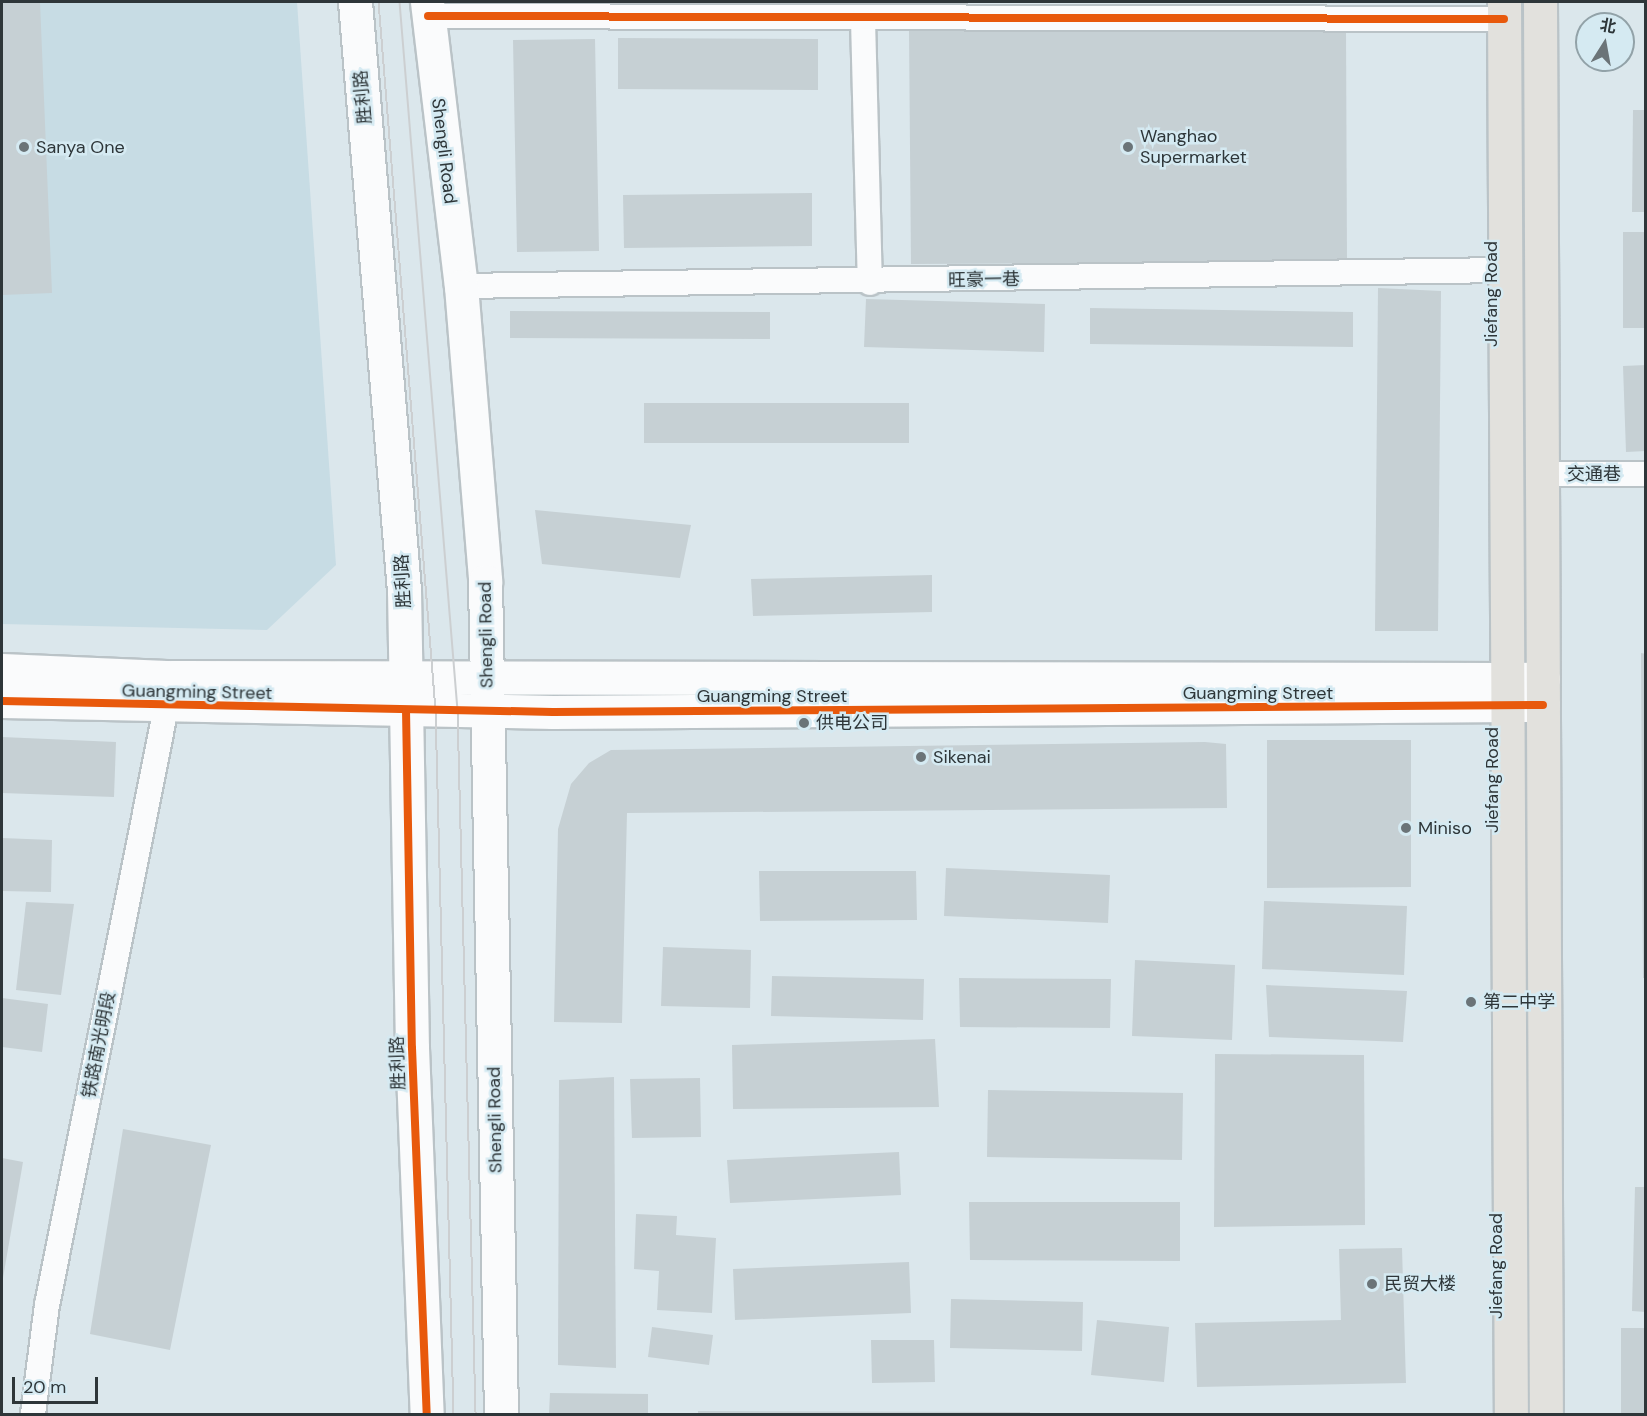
<!DOCTYPE html>
<html>
<head>
<meta charset="utf-8">
<style>
	body { margin:0 }
	#map { position:relative; width:1647px; height:1416px; overflow:hidden; background:#dbe7ec; font-family:"DM Sans","Noto Sans SC",sans-serif }
	div>[style] { position:absolute }
	.built>* { inset:0; background:#c7dce4 }
	.building>* { inset:0; background:#c6d0d4 }
	.roads { filter:drop-shadow(2px 0 #bac3c7) drop-shadow(-2px 0 #bac3c7) drop-shadow(0 2px #bac3c7) drop-shadow(0 -2px #bac3c7) }
	.minor>* { height:24px; margin:-12px; padding:0 12px; transform-origin:12px; border-radius:12px; background:#fafbfc }
	.secondary>* { height:33px; margin:-16.5px; padding:0 16.5px; transform-origin:16.5px; border-radius:16.5px; background:#fafbfc }
	.primary>* { height:33px; margin:-16.5px; padding:0 16.5px; transform-origin:16.5px; border-radius:16.5px; background:#e2e1dd }
	.tram>* { height:1.5px; margin:-0.75px; padding:0 0.75px; transform-origin:0.75px; border-radius:0.75px; background:#cccfd1 }
	.cycleway>* { height:8px; margin:-4px; padding:0 4px; transform-origin:4px; border-radius:4px; background:#e8590c }
	.dots>* { width:16px; height:16px; translate:-50% -50%; box-sizing:border-box; border:3px solid #d5eaf2; border-radius:50% }
	span { translate:-50% -50%; white-space:nowrap; text-align:center; line-height:1.15; -webkit-text-stroke:5px #d5eaf2; paint-order:stroke }
	.street-label { font-size:18px; color:#2e3639 }
	.poi-label { font-size:18px; color:#2e3639 }
	.left { translate:0 -50%; text-align:left }
	.frame { position:absolute; inset:0; border:3px solid #2e3639; pointer-events:none }
	.north { position:absolute; left:1575px; top:12px; width:60px; height:60px; box-sizing:border-box; background:#d5eaf2; border:2px solid #92a2a8; border-radius:50%; rotate:11deg; font-size:16px; font-weight:700; line-height:24px; text-align:center; color:#2e3639 }
	.north::after { content:''; display:block; margin:auto; width:21px; height:27px; background:#6b7478; clip-path:polygon(50% 0,100% 100%,50% 72%,0 100%) }
	.scale { position:absolute; left:12px; top:1377px; width:86px; height:27px; box-sizing:border-box; border:3px solid #2e3639; border-top:0; padding-left:8px; font-size:18px; line-height:21px; white-space:nowrap; color:#2e3639; -webkit-text-stroke:4px #d5eaf2; paint-order:stroke }
</style>
</head>
<body>
<div id="map">
	<div class="built">
		<div style="clip-path:polygon(2px 2px,297px 2px,336px 565px,267px 630px,2px 624px)"></div>
	</div>
	<div class="building">
		<div style="clip-path:polygon(2px 2px,40px 2px,52px 293px,2px 295px)"></div>
		<div style="clip-path:polygon(1346px 29px,1347px 262px,911px 264px,909px 31px)"></div>
		<div style="clip-path:polygon(618px 38px,818px 39px,818px 90px,618px 89px)"></div>
		<div style="clip-path:polygon(595px 39px,599px 251px,517px 252px,513px 40px)"></div>
		<div style="clip-path:polygon(1633px 110px,1646px 110px,1646px 212px,1632px 212px)"></div>
		<div style="clip-path:polygon(812px 193px,812px 246px,624px 248px,623px 195px)"></div>
		<div style="clip-path:polygon(1623px 232px,1646px 232px,1646px 328px,1623px 328px)"></div>
		<div style="clip-path:polygon(1378px 288px,1441px 291px,1438px 631px,1375px 631px)"></div>
		<div style="clip-path:polygon(866px 299px,1045px 304px,1044px 352px,864px 347px)"></div>
		<div style="clip-path:polygon(1090px 308px,1353px 312px,1353px 347px,1090px 344px)"></div>
		<div style="clip-path:polygon(510px 311px,770px 312px,770px 339px,510px 338px)"></div>
		<div style="clip-path:polygon(1646px 365px,1646px 451px,1626px 452px,1623px 366px)"></div>
		<div style="clip-path:polygon(644px 403px,909px 403px,909px 443px,644px 443px)"></div>
		<div style="clip-path:polygon(535px 510px,691px 525px,680px 578px,542px 564px)"></div>
		<div style="clip-path:polygon(932px 575px,932px 612px,753px 616px,751px 579px)"></div>
		<div style="clip-path:polygon(1641px 653px,1646px 654px,1646px 978px,1643px 978px)"></div>
		<div style="clip-path:polygon(2px 737px,116px 742px,114px 797px,2px 793px)"></div>
		<div style="clip-path:polygon(1267px 740px,1411px 740px,1411px 887px,1267px 888px)"></div>
		<div style="clip-path:polygon(1205px 742px,1226px 744px,1227px 808px,627px 813px,622px 1023px,554px 1022px,558px 829px,571px 784px,589px 763px,611px 750px)"></div>
		<div style="clip-path:polygon(2px 838px,52px 840px,51px 892px,2px 891px)"></div>
		<div style="clip-path:polygon(946px 868px,1110px 875px,1108px 923px,944px 916px)"></div>
		<div style="clip-path:polygon(759px 871px,916px 871px,917px 920px,760px 921px)"></div>
		<div style="clip-path:polygon(1264px 901px,1407px 906px,1404px 975px,1262px 969px)"></div>
		<div style="clip-path:polygon(26px 902px,74px 904px,61px 995px,16px 990px)"></div>
		<div style="clip-path:polygon(663px 947px,751px 950px,750px 1008px,661px 1006px)"></div>
		<div style="clip-path:polygon(1135px 960px,1235px 965px,1232px 1040px,1132px 1036px)"></div>
		<div style="clip-path:polygon(772px 976px,924px 979px,923px 1020px,771px 1016px)"></div>
		<div style="clip-path:polygon(959px 978px,1111px 979px,1110px 1028px,960px 1027px)"></div>
		<div style="clip-path:polygon(1266px 985px,1407px 991px,1403px 1042px,1269px 1037px)"></div>
		<div style="clip-path:polygon(2px 998px,48px 1004px,42px 1052px,2px 1047px)"></div>
		<div style="clip-path:polygon(935px 1039px,939px 1107px,733px 1109px,732px 1045px)"></div>
		<div style="clip-path:polygon(1215px 1054px,1364px 1055px,1365px 1225px,1214px 1227px)"></div>
		<div style="clip-path:polygon(614px 1077px,616px 1368px,558px 1365px,559px 1080px)"></div>
		<div style="clip-path:polygon(700px 1078px,701px 1137px,632px 1138px,630px 1079px)"></div>
		<div style="clip-path:polygon(988px 1090px,1183px 1093px,1182px 1160px,987px 1157px)"></div>
		<div style="clip-path:polygon(123px 1129px,211px 1145px,170px 1350px,90px 1334px)"></div>
		<div style="clip-path:polygon(899px 1152px,901px 1195px,730px 1203px,727px 1160px)"></div>
		<div style="clip-path:polygon(2px 1158px,23px 1162px,3px 1278px,2px 1278px)"></div>
		<div style="clip-path:polygon(1635px 1187px,1646px 1187px,1646px 1312px,1632px 1311px)"></div>
		<div style="clip-path:polygon(969px 1202px,1180px 1202px,1180px 1261px,970px 1260px)"></div>
		<div style="clip-path:polygon(636px 1214px,677px 1216px,676px 1235px,716px 1238px,712px 1313px,657px 1310px,659px 1271px,634px 1269px)"></div>
		<div style="clip-path:polygon(1402px 1248px,1406px 1383px,1197px 1387px,1195px 1323px,1341px 1320px,1339px 1249px)"></div>
		<div style="clip-path:polygon(909px 1262px,911px 1313px,735px 1320px,733px 1269px)"></div>
		<div style="clip-path:polygon(951px 1299px,1083px 1302px,1082px 1351px,950px 1348px)"></div>
		<div style="clip-path:polygon(1097px 1320px,1169px 1327px,1164px 1382px,1091px 1375px)"></div>
		<div style="clip-path:polygon(652px 1327px,713px 1335px,709px 1365px,648px 1357px)"></div>
		<div style="clip-path:polygon(1621px 1328px,1646px 1328px,1646px 1414px,1621px 1414px)"></div>
		<div style="clip-path:polygon(871px 1340px,934px 1340px,935px 1382px,872px 1383px)"></div>
		<div style="clip-path:polygon(550px 1393px,648px 1394px,648px 1414px,549px 1414px)"></div>
		<div style="clip-path:polygon(698px 1411px,1030px 1412px,1030px 1414px,698px 1414px)"></div>
	</div>
	<div class="roads">
		<div class="minor">
			<div style="left:428px;top:16px;width:1076px;rotate:0.16deg"></div>
			<div style="left:863px;top:20px;width:263px;rotate:88.5deg"></div>
			<div style="left:461px;top:286px;width:1045px;rotate:-0.88deg"></div>
			<div style="left:1542px;top:474px;width:104px"></div>
			<div style="left:33px;top:1414px;width:110px;rotate:-82.7deg"></div>
			<div style="left:47px;top:1305px;width:629px;rotate:-78.73deg"></div>
		</div>
		<div class="secondary">
			<div style="left:355px;top:2px;width:590px;rotate:85.24deg"></div>
			<div style="left:404px;top:590px;width:458px;rotate:89deg"></div>
			<div style="left:412px;top:1048px;width:366px;rotate:87.7deg"></div>
			<div style="left:427px;top:2px;width:286px;rotate:83.2deg"></div>
			<div style="left:461px;top:286px;width:296px;rotate:85.3deg"></div>
			<div style="left:485px;top:581px;width:833px;rotate:88.9deg"></div>
			<div style="left:2px;top:670px;width:170px;rotate:2.4deg"></div>
			<div style="left:172px;top:677px;width:1371px;rotate:0.08deg"></div>
			<div style="left:2px;top:701px;width:551px;rotate:1.14deg"></div>
			<div style="left:553px;top:712px;width:990px;rotate:-0.41deg"></div>
		</div>
		<div class="primary">
			<div style="left:1504px;top:2px;width:1412px;rotate:89.72deg"></div>
			<div style="left:1540px;top:2px;width:1412px;rotate:89.76deg"></div>
		</div>
	</div>
	<div class="tram">
		<div style="left:379px;top:2px;width:710px;rotate:85.4deg"></div>
		<div style="left:436px;top:710px;width:704px;rotate:88.54deg"></div>
		<div style="left:400px;top:2px;width:711px;rotate:85.32deg"></div>
		<div style="left:458px;top:711px;width:703px;rotate:88.53deg"></div>
	</div>
	<div class="cycleway">
		<div style="left:428px;top:16px;width:1076px;rotate:0.16deg"></div>
		<div style="left:2px;top:701px;width:551px;rotate:1.14deg"></div>
		<div style="left:553px;top:712px;width:990px;rotate:-0.41deg"></div>
		<div style="left:406px;top:710px;width:338px;rotate:89deg"></div>
		<div style="left:412px;top:1048px;width:366px;rotate:87.7deg"></div>
	</div>
	<div class="dots">
		<div style="left:24px;top:147px;background:#6b7478"></div>
		<div style="left:1128px;top:147px;background:#6b7478"></div>
		<div style="left:804px;top:723px;background:#6b7478"></div>
		<div style="left:921px;top:757px;background:#6b7478"></div>
		<div style="left:1406px;top:828px;background:#6b7478"></div>
		<div style="left:1471px;top:1002px;background:#6b7478"></div>
		<div style="left:1372px;top:1284px;background:#6b7478"></div>
	</div>
	<div class="street-label">
		<span style="left:363px;top:97px;rotate:-95deg">胜利路</span>
		<span style="left:444px;top:151px;rotate:83deg">Shengli Road</span>
		<span style="left:984px;top:280px;rotate:-1deg">旺豪一巷</span>
		<span style="left:1491px;top:294px;rotate:-90deg">Jiefang Road</span>
		<span style="left:1594px;top:474px">交通巷</span>
		<span style="left:403px;top:581px;rotate:-93deg">胜利路</span>
		<span style="left:486px;top:635px;rotate:-91deg">Shengli Road</span>
		<span style="left:197px;top:692px;rotate:1deg">Guangming Street</span>
		<span style="left:1258px;top:693px">Guangming Street</span>
		<span style="left:772px;top:696px">Guangming Street</span>
		<span style="left:1492px;top:780px;rotate:-90deg">Jiefang Road</span>
		<span style="left:99px;top:1045px;rotate:-79deg">铁路南光明段</span>
		<span style="left:398px;top:1063px;rotate:-92deg">胜利路</span>
		<span style="left:495px;top:1120px;rotate:-91deg">Shengli Road</span>
		<span style="left:1496px;top:1266px;rotate:-90deg">Jiefang Road</span>
	</div>
	<div class="poi-label">
		<span class="left" style="left:1140px;top:147px">Wanghao<br>Supermarket</span>
		<span class="left" style="left:36px;top:147px">Sanya One</span>
		<span class="left" style="left:816px;top:723px">供电公司</span>
		<span class="left" style="left:933px;top:757px">Sikenai</span>
		<span class="left" style="left:1418px;top:828px">Miniso</span>
		<span class="left" style="left:1483px;top:1002px">第二中学</span>
		<span class="left" style="left:1384px;top:1284px">民贸大楼</span>
	</div>
	<div class="frame"></div>
	<div class="north">北</div>
	<div class="scale">20 m</div>
</div>
</body>
</html>
